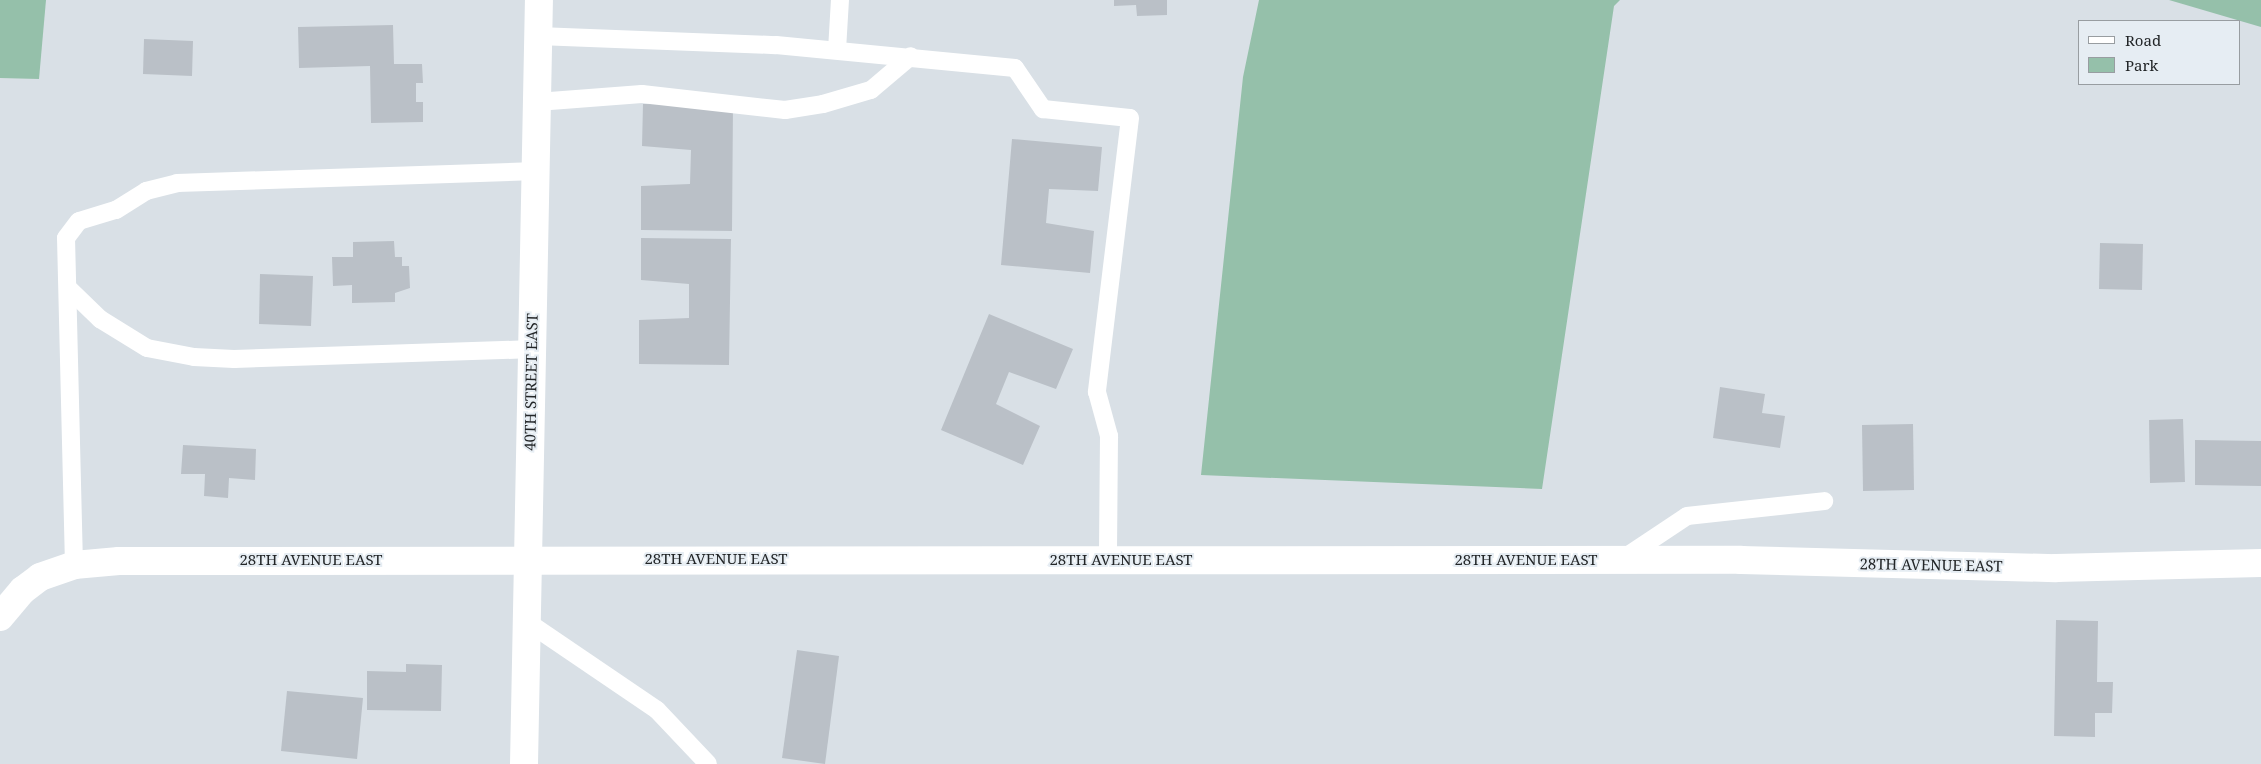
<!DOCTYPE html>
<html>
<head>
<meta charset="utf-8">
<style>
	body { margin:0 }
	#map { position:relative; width:2261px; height:764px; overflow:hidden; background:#d9e0e6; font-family:"Noto Serif",serif }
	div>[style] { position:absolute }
	.green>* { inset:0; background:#95c0aa }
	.building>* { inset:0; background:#bac0c7 }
	.service>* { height:18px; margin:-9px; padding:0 9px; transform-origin:9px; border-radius:9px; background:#fff }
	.minor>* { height:28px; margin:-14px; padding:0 14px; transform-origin:14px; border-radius:14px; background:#fff }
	span { translate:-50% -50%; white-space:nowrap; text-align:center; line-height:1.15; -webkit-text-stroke:4px #e6edf3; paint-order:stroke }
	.street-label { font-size:15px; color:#222527 }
	.legend { position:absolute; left:2078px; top:20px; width:162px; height:65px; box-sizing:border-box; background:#e6edf3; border:1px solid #989da1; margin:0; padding:6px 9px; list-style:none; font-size:15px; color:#222527 }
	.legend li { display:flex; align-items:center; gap:10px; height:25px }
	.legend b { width:25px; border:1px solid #989da1 }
</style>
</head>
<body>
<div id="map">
	<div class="green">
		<div style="clip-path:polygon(0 0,46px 0,39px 79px,0 78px)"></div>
		<div style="clip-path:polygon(1259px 0,1620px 0,1614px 6px,1542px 489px,1201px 475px,1243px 77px)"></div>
		<div style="clip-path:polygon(2169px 0,2261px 0,2261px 27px)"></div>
	</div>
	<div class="building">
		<div style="clip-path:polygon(1114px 0,1167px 0,1167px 15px,1137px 16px,1136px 5px,1114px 6px)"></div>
		<div style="clip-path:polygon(393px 25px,394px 64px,422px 64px,423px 83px,416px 83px,416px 102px,423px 102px,423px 122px,371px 123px,370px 66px,299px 68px,298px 27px)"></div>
		<div style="clip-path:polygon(144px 39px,193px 41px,192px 76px,143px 74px)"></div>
		<div style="clip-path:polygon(643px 104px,733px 105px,732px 231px,641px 230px,641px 186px,690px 184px,691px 150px,642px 146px)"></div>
		<div style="clip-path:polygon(1012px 139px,1102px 147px,1098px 191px,1049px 189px,1046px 223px,1094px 231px,1090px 273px,1001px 265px)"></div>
		<div style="clip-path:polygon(641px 238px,731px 239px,729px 365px,639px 364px,639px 320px,689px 318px,689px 284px,641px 280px)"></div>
		<div style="clip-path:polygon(394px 241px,395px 257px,402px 257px,402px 266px,409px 266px,410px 288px,395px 293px,395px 302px,352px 303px,352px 285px,333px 286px,332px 257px,353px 257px,353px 242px)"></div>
		<div style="clip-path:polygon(2100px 243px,2143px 244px,2142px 290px,2099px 289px)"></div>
		<div style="clip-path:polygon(260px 274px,313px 276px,311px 326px,259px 324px)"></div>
		<div style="clip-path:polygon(989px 314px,1073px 349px,1056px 389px,1009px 372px,996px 404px,1040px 426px,1023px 465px,941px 430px)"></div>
		<div style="clip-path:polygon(1720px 387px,1765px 394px,1762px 413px,1785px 416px,1780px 448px,1713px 438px)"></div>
		<div style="clip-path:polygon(2183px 419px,2185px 482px,2150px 483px,2149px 420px)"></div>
		<div style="clip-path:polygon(1913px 424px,1914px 490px,1863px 491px,1862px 425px)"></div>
		<div style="clip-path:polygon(2195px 440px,2261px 441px,2261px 486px,2195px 485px)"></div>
		<div style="clip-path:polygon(183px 445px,256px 449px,255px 480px,229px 478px,228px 498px,204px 496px,205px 474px,181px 474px)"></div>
		<div style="clip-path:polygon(2056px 620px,2098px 621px,2097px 682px,2113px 682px,2112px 713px,2095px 713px,2095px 737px,2054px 736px)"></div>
		<div style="clip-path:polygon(797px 650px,839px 656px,825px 764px,782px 758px)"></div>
		<div style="clip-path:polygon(406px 664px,442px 665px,441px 711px,367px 710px,367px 671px,406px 672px)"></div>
		<div style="clip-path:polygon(287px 691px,363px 698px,357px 759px,281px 751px)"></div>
	</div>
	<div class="service">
		<div style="left:538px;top:36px;width:238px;rotate:2.2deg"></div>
		<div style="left:776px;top:45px;width:240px;rotate:5.5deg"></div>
		<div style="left:1015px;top:68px;width:50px;rotate:55.7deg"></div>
		<div style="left:1043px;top:109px;width:87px;rotate:5.9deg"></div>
		<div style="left:1130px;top:118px;width:276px;rotate:96.9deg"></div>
		<div style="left:1097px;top:392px;width:46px;rotate:74.7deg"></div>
		<div style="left:1109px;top:436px;width:124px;rotate:90.5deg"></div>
		<div style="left:837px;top:50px;width:50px;rotate:-86.6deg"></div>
		<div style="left:537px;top:102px;width:105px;rotate:-4.4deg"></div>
		<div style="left:642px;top:94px;width:144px;rotate:6.4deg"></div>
		<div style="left:785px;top:110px;width:38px;rotate:-9deg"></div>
		<div style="left:823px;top:104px;width:50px;rotate:-16.3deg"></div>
		<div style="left:871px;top:90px;width:52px;rotate:-40.4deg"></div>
		<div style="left:68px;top:288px;width:45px;rotate:44.1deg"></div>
		<div style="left:100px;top:319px;width:55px;rotate:31.7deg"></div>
		<div style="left:147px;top:348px;width:48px;rotate:10.8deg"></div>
		<div style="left:194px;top:357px;width:40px;rotate:2.9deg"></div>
		<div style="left:234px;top:359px;width:298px;rotate:-1.9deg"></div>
		<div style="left:1621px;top:560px;width:79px;rotate:-33.7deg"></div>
		<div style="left:1687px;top:516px;width:138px;rotate:-6.2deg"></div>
		<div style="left:74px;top:565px;width:327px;rotate:-91.4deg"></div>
		<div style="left:66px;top:238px;width:21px;rotate:-53deg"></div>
		<div style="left:79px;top:221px;width:39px;rotate:-17deg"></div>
		<div style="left:116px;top:210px;width:36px;rotate:-32deg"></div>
		<div style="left:146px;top:191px;width:32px;rotate:-14deg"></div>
		<div style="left:177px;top:183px;width:359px;rotate:-1.9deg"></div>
		<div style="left:526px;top:621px;width:158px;rotate:34.2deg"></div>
		<div style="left:657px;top:710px;width:74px;rotate:46.6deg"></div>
	</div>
	<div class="minor">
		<div style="left:0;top:617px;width:35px;rotate:-50deg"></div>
		<div style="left:23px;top:590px;width:21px;rotate:-37deg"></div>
		<div style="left:40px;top:577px;width:36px;rotate:-19deg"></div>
		<div style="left:74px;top:565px;width:45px;rotate:-5.1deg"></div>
		<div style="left:119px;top:561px;width:1622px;rotate:-0.04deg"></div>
		<div style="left:1741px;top:560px;width:315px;rotate:1.5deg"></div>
		<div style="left:2056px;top:568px;width:205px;rotate:-1.4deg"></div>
		<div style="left:524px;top:764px;width:764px;rotate:-88.88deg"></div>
	</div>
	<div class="street-label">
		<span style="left:531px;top:382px;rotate:-89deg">40TH STREET EAST</span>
		<span style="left:716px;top:559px">28TH AVENUE EAST</span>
		<span style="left:311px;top:560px">28TH AVENUE EAST</span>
		<span style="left:1121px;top:560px">28TH AVENUE EAST</span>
		<span style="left:1526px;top:560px">28TH AVENUE EAST</span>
		<span style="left:1931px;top:565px;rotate:1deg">28TH AVENUE EAST</span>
	</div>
	<ul class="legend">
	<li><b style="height:6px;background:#fff"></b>Road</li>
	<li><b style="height:14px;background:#95c0aa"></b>Park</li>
	</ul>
</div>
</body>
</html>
